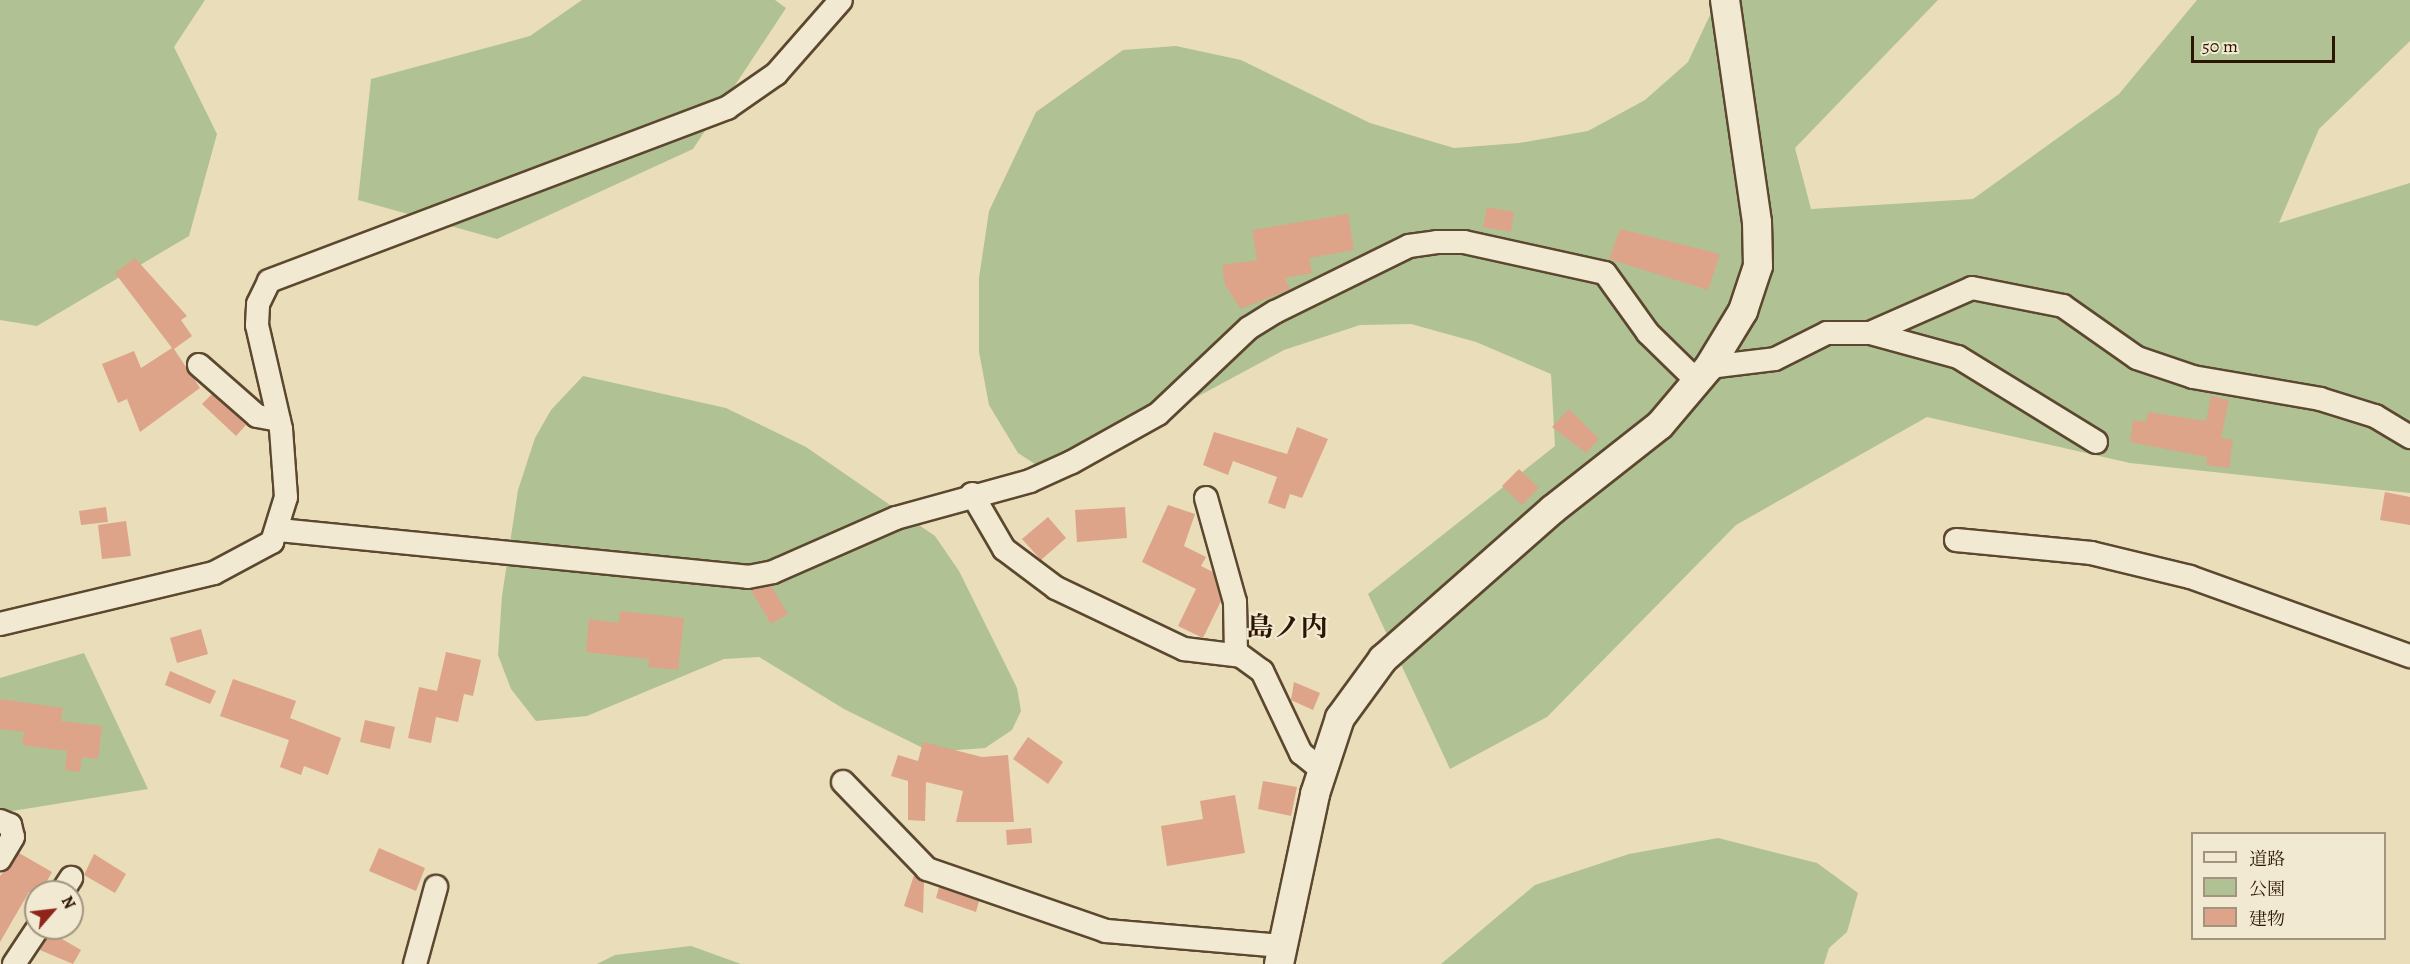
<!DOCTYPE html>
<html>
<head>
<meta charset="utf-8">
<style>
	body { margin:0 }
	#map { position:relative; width:2410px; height:964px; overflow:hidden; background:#eaddb9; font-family:Alegreya,"Noto Serif JP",serif }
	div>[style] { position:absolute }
	.green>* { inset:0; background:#b0c294 }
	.building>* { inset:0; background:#dda489 }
	.roads { filter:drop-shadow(2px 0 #5c472f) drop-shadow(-2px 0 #5c472f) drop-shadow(0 2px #5c472f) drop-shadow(0 -2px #5c472f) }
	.minor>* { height:22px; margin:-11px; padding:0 11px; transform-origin:11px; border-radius:11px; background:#f1e9d2 }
	.tertiary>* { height:28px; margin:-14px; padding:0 14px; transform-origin:14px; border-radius:14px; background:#f1e9d2 }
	span { translate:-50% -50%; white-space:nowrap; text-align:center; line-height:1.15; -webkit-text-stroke:4.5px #f1e9d2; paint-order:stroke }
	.quarter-label { font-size:27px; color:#2c1501; font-weight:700 }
	.legend { position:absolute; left:2191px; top:832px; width:195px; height:108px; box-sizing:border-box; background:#f1e9d2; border:2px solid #a2947e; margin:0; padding:8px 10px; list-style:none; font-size:18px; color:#2c1501 }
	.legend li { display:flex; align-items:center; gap:12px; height:30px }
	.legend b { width:30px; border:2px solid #a2947e }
	.north { position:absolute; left:24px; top:880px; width:60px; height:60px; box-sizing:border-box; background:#f1e9d2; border:2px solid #a2947e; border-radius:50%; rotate:62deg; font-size:16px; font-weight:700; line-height:24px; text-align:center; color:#2c1501 }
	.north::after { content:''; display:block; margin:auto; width:21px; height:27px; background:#8f2418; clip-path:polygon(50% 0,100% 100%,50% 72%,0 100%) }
	.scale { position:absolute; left:2191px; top:36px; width:144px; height:27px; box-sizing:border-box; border:3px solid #2c1501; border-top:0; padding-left:8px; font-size:18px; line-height:21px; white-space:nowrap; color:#2c1501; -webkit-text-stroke:4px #f1e9d2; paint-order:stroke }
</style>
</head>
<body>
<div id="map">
	<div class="green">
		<div style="clip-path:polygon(0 0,205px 0,174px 47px,217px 134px,189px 236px,37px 326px,0 320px)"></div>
		<div style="clip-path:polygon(582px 0,775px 0,786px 8px,693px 149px,497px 239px,358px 200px,371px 79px,530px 36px)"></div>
		<div style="clip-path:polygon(1717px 0,1938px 0,1795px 148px,1811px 209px,1973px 199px,2119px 94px,2197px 0,2410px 0,2410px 41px,2319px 129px,2279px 223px,2410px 183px,2410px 493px,2130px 463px,1927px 417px,1736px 525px,1547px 717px,1450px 769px,1368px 594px,1555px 446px,1551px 374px,1476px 342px,1411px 324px,1360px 325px,1284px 350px,1052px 475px,1018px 453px,989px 405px,979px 352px,979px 278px,989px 211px,1036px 112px,1123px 50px,1176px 46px,1241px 60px,1370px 123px,1454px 148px,1519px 143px,1588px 131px,1645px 100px,1688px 62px)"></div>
		<div style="clip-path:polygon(583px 376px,726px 408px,806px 447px,935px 536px,959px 571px,1017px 688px,1021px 711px,1012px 730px,985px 748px,931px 752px,844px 709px,759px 657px,724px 659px,587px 716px,536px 721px,511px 689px,498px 655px,502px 596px,518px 490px,535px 438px,551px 410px)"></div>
		<div style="clip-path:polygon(84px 653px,148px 789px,0 813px,0 678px)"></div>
		<div style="clip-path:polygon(1718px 838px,1817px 863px,1858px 893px,1847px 932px,1829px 948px,1824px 964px,1441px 964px,1535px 885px,1629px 854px)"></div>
		<div style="clip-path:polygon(691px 946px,741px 964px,597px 964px,615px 955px)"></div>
	</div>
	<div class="building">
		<div style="clip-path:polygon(1487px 207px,1514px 212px,1511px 232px,1483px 227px)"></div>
		<div style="clip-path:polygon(1348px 214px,1354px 250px,1309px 258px,1312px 273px,1285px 278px,1290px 289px,1241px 309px,1225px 285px,1222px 265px,1257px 260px,1252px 230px)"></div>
		<div style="clip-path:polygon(1620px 229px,1720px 254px,1708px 290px,1609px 259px)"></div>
		<div style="clip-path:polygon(135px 258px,187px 316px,181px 320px,192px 336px,174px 349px,200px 388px,140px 432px,127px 399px,118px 403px,102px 364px,134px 351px,141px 368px,172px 348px,115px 273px)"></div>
		<div style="clip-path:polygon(212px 394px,246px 425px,236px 436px,202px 404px)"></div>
		<div style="clip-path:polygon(2211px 396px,2229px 400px,2221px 438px,2233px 440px,2229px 468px,2206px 465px,2207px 457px,2130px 442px,2133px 420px,2146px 422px,2148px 412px,2206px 421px)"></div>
		<div style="clip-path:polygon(1569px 409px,1599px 439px,1586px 453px,1552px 427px)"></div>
		<div style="clip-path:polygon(1297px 427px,1328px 439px,1302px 498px,1290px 494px,1285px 509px,1268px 503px,1277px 477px,1233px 461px,1228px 475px,1203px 465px,1214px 432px,1287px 454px)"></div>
		<div style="clip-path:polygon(1519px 469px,1539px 488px,1522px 505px,1502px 486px)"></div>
		<div style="clip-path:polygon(2385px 492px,2410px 497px,2410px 525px,2380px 520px)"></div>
		<div style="clip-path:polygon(1168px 505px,1195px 514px,1184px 546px,1206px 557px,1201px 566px,1213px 572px,1221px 601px,1203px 638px,1178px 626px,1196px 589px,1142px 562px)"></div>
		<div style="clip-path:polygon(106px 507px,108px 522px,81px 525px,79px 511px)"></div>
		<div style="clip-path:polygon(1125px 507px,1127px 538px,1077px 542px,1075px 510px)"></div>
		<div style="clip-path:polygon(1048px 517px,1066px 538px,1041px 560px,1022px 539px)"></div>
		<div style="clip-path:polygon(126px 521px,131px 556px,102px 559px,98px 525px)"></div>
		<div style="clip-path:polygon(771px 586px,788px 614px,771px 624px,751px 590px)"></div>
		<div style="clip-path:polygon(620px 611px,684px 618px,678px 670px,648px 667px,649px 659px,586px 652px,589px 619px,619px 623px)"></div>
		<div style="clip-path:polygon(201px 629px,208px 654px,177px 663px,170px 638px)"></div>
		<div style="clip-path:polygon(446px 652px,481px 660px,473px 696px,464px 694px,458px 722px,436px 717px,431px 743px,408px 738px,419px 687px,437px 691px)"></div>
		<div style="clip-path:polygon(170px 671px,216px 691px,210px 704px,165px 685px)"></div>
		<div style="clip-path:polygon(233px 679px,296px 701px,290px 718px,341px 738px,328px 775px,304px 766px,301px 775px,280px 767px,289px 740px,220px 716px)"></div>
		<div style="clip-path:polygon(1294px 682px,1320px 693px,1313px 710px,1291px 700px)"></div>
		<div style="clip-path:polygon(0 699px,63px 708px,61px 721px,102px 726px,98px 759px,82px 757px,80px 772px,65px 770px,67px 751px,22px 745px,24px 732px,0 729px)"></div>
		<div style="clip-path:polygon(365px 720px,395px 727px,390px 749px,360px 742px)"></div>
		<div style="clip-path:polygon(1028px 737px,1063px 762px,1048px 784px,1013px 759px)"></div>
		<div style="clip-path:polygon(923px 742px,982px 757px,1008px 755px,1014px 822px,956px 822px,963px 791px,926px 782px,925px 821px,908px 820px,908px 781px,891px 776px,898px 755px,918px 761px)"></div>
		<div style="clip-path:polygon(1263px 781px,1297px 787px,1291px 816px,1258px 809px)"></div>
		<div style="clip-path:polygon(1235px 795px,1245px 853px,1167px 866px,1161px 826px,1203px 819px,1200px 801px)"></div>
		<div style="clip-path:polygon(1031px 828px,1032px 843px,1007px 845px,1006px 830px)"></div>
		<div style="clip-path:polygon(379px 848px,425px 868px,416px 891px,369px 871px)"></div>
		<div style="clip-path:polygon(19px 853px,52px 872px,41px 892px,29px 892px,0 942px,0 876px)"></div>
		<div style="clip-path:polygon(94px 854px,126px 874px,115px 893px,84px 875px)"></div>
		<div style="clip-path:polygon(914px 875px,924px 882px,923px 913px,904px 906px)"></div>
		<div style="clip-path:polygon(939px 887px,979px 901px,976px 912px,936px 898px)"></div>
		<div style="clip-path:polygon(51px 928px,69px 928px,62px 939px,81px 950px,73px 964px,40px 950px)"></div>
	</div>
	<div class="roads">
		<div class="minor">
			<div style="left:1870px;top:333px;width:91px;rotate:15.3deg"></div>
			<div style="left:1958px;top:357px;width:162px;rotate:31.6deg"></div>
			<div style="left:199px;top:365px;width:77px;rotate:41.3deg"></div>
			<div style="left:257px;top:416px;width:22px;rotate:10deg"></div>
			<div style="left:1709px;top:367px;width:66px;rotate:-6.9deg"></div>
			<div style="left:1775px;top:359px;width:58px;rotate:-26.6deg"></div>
			<div style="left:1827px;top:333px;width:43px"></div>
			<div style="left:1870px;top:333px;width:111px;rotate:-23.8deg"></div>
			<div style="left:1972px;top:288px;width:93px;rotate:11.2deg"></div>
			<div style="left:2063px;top:306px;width:90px;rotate:35.1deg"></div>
			<div style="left:2137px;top:358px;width:59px;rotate:18.7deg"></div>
			<div style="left:2193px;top:377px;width:129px;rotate:9.8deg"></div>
			<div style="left:2320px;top:399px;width:58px;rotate:17.2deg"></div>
			<div style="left:2375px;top:416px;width:41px;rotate:31deg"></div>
			<div style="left:972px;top:494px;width:64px;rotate:59.8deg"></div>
			<div style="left:1004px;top:549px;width:65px;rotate:36.9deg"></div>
			<div style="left:1056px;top:588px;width:142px;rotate:25.5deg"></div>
			<div style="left:1184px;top:649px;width:57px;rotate:7deg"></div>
			<div style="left:1241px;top:656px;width:26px;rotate:36deg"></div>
			<div style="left:1262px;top:671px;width:91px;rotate:64.6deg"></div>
			<div style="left:1301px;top:753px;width:28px;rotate:39deg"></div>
			<div style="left:1206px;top:498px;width:108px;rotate:74.4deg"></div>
			<div style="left:1235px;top:602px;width:53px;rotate:88.9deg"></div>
			<div style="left:279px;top:530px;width:471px;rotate:5.7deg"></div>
			<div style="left:748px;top:577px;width:25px;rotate:-11deg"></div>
			<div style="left:773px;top:572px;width:134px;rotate:-23.7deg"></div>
			<div style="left:896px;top:518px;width:139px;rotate:-15.4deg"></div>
			<div style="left:1030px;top:481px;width:46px;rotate:-24.3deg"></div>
			<div style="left:1072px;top:462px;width:98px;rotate:-29.2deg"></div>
			<div style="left:1158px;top:414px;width:125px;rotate:-43.4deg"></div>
			<div style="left:1249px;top:328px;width:31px;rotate:-32deg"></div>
			<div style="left:1275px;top:312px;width:149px;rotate:-26.2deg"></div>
			<div style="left:1409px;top:246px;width:28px;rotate:-8deg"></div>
			<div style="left:1437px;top:242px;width:27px"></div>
			<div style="left:1464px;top:242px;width:144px;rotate:12.4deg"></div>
			<div style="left:1605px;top:273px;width:74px;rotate:54.4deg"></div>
			<div style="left:1648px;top:333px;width:70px;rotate:44.4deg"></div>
			<div style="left:1956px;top:540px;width:136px;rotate:5.5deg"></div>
			<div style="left:2091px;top:553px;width:102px;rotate:13.6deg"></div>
			<div style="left:2190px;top:577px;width:234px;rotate:19.8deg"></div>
			<div style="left:0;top:624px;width:220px;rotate:-13.4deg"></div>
			<div style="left:214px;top:573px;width:66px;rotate:-28.1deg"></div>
			<div style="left:272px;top:542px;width:47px;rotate:-72.7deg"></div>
			<div style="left:286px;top:497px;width:68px;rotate:-94.2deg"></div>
			<div style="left:281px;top:429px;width:107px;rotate:-103deg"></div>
			<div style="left:257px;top:325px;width:21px;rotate:-87deg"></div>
			<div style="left:258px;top:304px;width:25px;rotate:-64deg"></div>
			<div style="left:269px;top:281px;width:490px;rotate:-20.7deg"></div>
			<div style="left:727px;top:108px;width:60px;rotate:-34.8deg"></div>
			<div style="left:776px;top:74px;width:98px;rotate:-48.7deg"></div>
			<div style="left:843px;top:782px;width:121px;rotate:46deg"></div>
			<div style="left:927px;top:869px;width:189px;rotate:19.1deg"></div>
			<div style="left:1106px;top:931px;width:177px;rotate:4.9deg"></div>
			<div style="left:0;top:821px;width:11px;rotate:22deg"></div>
			<div style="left:10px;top:825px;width:12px;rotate:76deg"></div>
			<div style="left:13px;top:837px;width:26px;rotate:121deg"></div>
			<div style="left:62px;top:892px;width:17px;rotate:-57deg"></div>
			<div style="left:14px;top:964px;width:43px;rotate:-56.3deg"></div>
			<div style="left:415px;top:964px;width:80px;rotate:-74.7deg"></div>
		</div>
		<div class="tertiary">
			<div style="left:1279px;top:964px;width:174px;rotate:-78deg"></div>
			<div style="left:1315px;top:794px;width:80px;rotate:-71.8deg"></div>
			<div style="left:1340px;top:718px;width:73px;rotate:-53.9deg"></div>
			<div style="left:1383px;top:659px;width:225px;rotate:-41.4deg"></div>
			<div style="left:1552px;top:510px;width:137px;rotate:-38.2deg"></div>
			<div style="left:1660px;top:425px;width:76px;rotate:-49.8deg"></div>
			<div style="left:1709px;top:367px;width:66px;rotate:-58.7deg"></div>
			<div style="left:1743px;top:311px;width:47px;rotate:-71.6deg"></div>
			<div style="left:1758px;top:266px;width:44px;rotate:-91.3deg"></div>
			<div style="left:1757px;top:222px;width:224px;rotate:-98.2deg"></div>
		</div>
	</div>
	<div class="quarter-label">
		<span style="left:1287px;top:628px">島ノ内</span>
	</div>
	<ul class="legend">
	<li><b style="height:8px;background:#f1e9d2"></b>道路</li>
	<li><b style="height:16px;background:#b0c294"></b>公園</li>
	<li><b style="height:16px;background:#dda489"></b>建物</li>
	</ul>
	<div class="north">N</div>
	<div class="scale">50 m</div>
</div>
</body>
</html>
